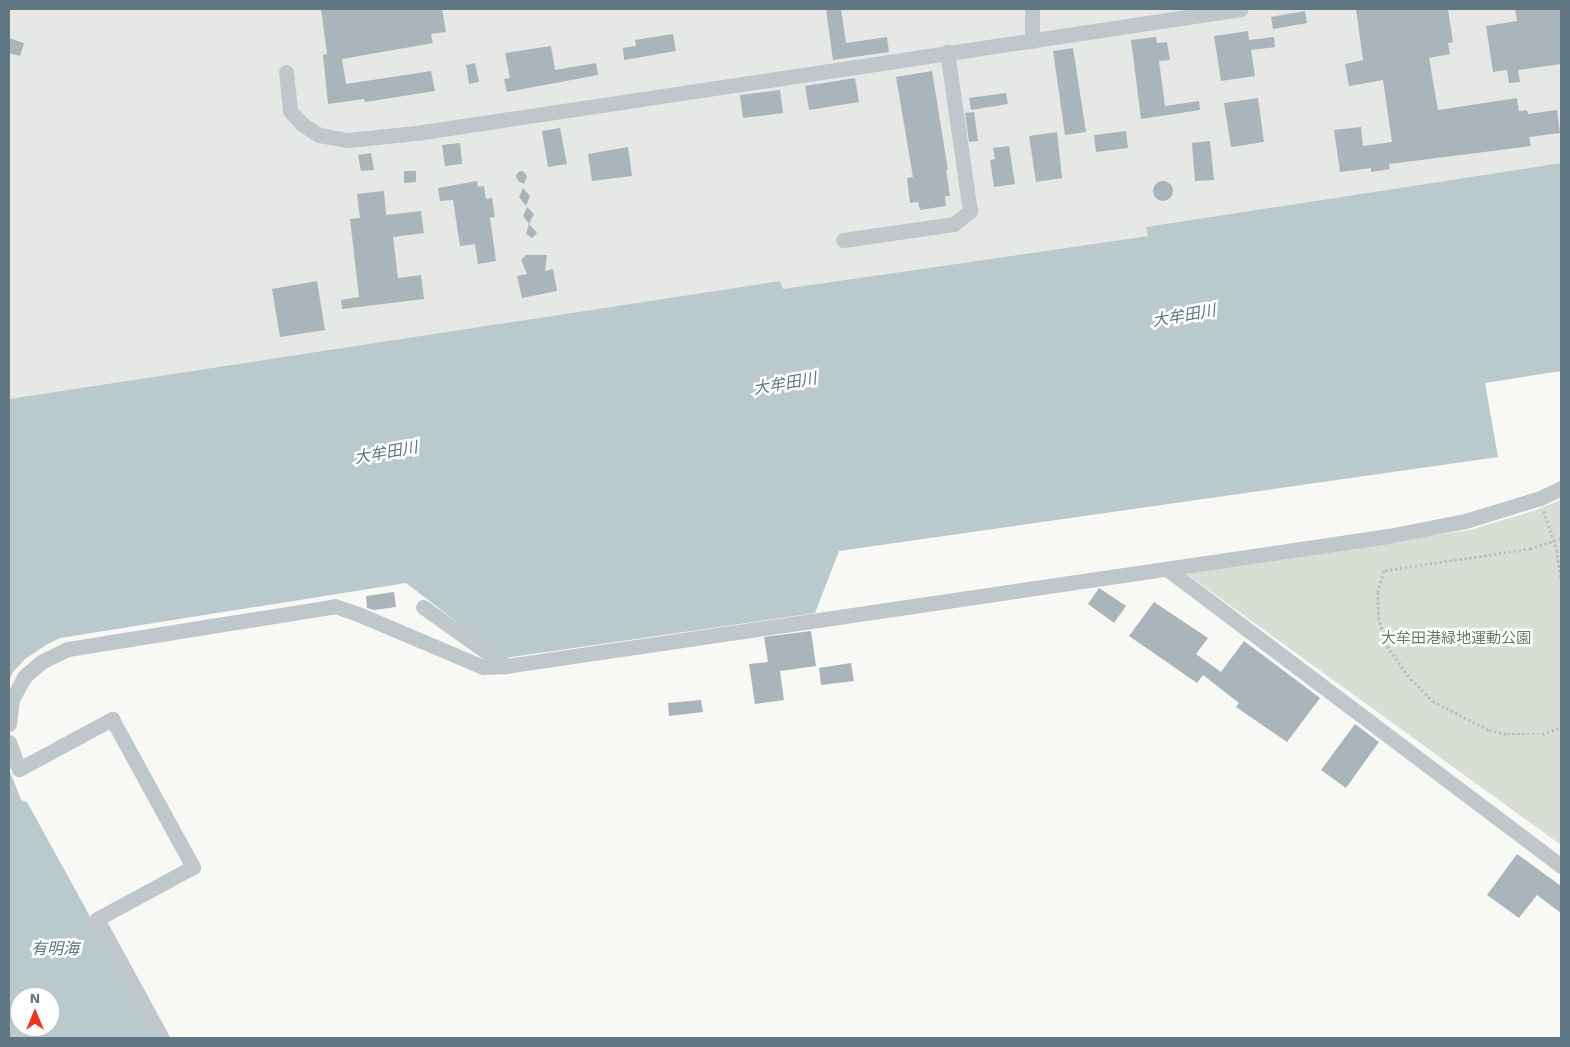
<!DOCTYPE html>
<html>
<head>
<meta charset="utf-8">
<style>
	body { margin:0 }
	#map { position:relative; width:1570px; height:1047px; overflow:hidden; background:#f8f8f5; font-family:"Work Sans","Noto Sans JP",sans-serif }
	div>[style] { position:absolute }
	.built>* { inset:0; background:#e6e8e6 }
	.green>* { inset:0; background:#d9ded4 }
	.water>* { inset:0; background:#b9c9cc }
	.building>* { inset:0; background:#a9b5ba }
	.round { border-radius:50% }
	.path>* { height:2.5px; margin-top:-1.25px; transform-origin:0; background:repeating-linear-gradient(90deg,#bbbfc2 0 2.5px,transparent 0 5px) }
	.minor>* { height:15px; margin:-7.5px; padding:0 7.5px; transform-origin:7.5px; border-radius:7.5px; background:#c0c7ca }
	span { translate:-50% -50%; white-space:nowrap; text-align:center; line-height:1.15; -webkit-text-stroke:5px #fff; paint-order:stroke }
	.park-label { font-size:15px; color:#687a60 }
	.water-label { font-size:16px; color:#5b787d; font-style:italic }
	.frame { position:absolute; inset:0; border:10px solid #607883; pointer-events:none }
	.north { position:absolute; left:10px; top:987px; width:50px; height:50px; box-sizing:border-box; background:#fff; border:1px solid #bfc9cd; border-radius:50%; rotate:0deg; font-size:14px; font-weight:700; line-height:20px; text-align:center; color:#607883 }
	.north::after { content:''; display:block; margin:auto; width:18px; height:22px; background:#f3321a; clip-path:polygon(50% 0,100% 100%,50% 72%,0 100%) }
</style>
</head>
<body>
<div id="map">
	<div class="built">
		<div style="clip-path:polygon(9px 9px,1561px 9px,1561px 163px,1146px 227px,1149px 236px,783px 289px,780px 281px,9px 399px)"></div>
	</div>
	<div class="green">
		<div style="clip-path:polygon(1561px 500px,1561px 845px,1184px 572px,1470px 530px,1533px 511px)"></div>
	</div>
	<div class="water">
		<div style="clip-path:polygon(1561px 163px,1561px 371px,1485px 383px,1498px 457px,839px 551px,815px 613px,504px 658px,406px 583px,60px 638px,46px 645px,25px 659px,13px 672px,9px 680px,9px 399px,780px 281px,783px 289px,1148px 236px,1146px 227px)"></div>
		<div style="clip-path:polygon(evenodd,9px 769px,21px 800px,27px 802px,157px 1038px,9px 1038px,9px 769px,20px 997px,50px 997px,50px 1027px,20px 1027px,20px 997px)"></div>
	</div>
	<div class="building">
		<div style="clip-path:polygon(321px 9px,442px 9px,446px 32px,431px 34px,433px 43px,342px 59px,346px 84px,431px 71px,435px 91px,365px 102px,364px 99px,328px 104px,323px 55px,327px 54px)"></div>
		<div style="clip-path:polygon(826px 9px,841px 9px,846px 43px,887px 37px,889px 52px,833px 60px)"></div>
		<div style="clip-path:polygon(1356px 9px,1448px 9px,1453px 42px,1448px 43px,1450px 54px,1429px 58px,1438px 110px,1517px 98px,1519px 111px,1527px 110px,1528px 114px,1557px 110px,1560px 133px,1529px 137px,1531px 146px,1389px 164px,1390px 169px,1371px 172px,1371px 168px,1340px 172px,1334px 130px,1361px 127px,1363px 146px,1392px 142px,1383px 80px,1349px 86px,1345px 64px,1363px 60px)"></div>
		<div style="clip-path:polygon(1515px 9px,1561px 9px,1561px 64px,1518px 70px,1520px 82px,1509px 83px,1507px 70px,1493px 72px,1486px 26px,1517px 21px)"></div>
		<div style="clip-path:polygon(1305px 11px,1307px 23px,1273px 29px,1271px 17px)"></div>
		<div style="clip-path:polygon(1248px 31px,1249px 40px,1274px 37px,1275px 47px,1251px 50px,1255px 76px,1221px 81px,1214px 36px)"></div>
		<div style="clip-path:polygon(673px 34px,676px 51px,624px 60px,623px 48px,636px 46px,635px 40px)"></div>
		<div style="clip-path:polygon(1156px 37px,1157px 43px,1167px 42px,1170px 60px,1159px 61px,1165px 106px,1199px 101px,1200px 110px,1141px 119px,1131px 40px)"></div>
		<div style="clip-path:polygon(9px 38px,24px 43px,20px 56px,9px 53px)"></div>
		<div style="clip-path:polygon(551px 46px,555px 70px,596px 63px,598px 75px,507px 92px,504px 79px,510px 78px,505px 53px)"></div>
		<div style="clip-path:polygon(1073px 48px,1086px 132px,1065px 135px,1053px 51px)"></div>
		<div style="clip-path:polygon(475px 63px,479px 82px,469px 84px,466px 65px)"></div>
		<div style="clip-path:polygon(932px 71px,948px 170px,946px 170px,950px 196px,945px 196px,946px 206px,920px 210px,918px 202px,910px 203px,907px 178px,913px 177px,896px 77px)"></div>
		<div style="clip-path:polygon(855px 78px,859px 102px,809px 110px,805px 86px)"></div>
		<div style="clip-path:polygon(780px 90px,783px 113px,743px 118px,740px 95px)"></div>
		<div style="clip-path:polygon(1006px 93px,1008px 104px,971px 110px,969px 98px)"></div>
		<div style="clip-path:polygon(1258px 98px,1264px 142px,1231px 147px,1224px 103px)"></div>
		<div style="clip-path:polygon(974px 112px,978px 141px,969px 142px,965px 113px)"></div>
		<div style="clip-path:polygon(560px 128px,567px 164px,548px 167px,542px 131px)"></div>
		<div style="clip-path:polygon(1126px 131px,1128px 148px,1096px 152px,1094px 135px)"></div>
		<div style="clip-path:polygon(1057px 132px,1062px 178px,1036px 182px,1029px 136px)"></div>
		<div style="clip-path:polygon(1210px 141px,1214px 180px,1195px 181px,1192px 143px)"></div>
		<div style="clip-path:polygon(460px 143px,462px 164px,445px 166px,442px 145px)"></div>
		<div style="clip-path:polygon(1009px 146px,1015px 184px,994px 187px,990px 160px,995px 159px,993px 148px)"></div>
		<div style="clip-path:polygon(628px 147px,632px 176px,592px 181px,588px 154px)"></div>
		<div style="clip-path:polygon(371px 153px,374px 170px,361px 171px,358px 155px)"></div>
		<div style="clip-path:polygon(404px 171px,416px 171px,416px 182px,404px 183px)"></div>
		<div style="clip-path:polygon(523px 171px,527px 176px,524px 184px,518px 181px,516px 176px,518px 172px)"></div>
		<div class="round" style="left:1153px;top:181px;width:20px;height:20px"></div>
		<div style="clip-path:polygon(477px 181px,478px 187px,484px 186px,486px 199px,492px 198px,495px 217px,490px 218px,496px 261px,478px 264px,475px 244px,460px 246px,453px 200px,440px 201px,438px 188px)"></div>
		<div style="clip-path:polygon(523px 188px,530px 196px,526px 206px,519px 197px)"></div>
		<div style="clip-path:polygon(384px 191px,386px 215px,421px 211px,424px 233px,393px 237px,398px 278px,421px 275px,424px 299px,342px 309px,341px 300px,359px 297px,350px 219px,360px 218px,357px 194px)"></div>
		<div style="clip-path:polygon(527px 207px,534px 214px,529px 224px,523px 216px)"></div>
		<div style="clip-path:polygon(529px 224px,537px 233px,532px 238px,526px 234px)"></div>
		<div style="clip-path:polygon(526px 255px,547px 255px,545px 271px,553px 269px,557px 291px,522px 298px,517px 276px,527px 274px,521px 260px)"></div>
		<div style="clip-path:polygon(317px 281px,325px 330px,280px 337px,272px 289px)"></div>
		<div style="clip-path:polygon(1099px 588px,1126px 606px,1114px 623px,1088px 604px)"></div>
		<div style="clip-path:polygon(394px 592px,396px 607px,374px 610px,367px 608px,366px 596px)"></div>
		<div style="clip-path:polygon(1154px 602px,1208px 638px,1196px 654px,1221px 672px,1244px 641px,1320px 698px,1287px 742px,1236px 707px,1239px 703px,1203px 675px,1197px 683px,1129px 636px)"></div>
		<div style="clip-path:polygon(811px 631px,816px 666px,780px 671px,784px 700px,755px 704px,749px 664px,768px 662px,764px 637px)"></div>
		<div style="clip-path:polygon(851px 663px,854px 681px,821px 685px,819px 668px)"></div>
		<div style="clip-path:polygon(701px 700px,703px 712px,669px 716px,668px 703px)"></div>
		<div style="clip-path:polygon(1355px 724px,1379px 742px,1346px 788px,1321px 770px)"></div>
		<div style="clip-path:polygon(1517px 854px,1561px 886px,1561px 913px,1537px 895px,1519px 918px,1487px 895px)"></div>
	</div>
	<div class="path">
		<div style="left:1544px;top:511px;width:41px;rotate:71.6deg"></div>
		<div style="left:1557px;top:550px;width:30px;rotate:82deg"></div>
		<div style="left:1561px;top:539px;width:32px;rotate:162deg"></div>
		<div style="left:1531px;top:549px;width:149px;rotate:171.5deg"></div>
		<div style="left:1384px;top:571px;width:22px;rotate:106deg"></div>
		<div style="left:1378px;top:592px;width:25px;rotate:88deg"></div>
		<div style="left:1379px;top:617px;width:30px;rotate:75deg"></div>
		<div style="left:1387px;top:646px;width:41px;rotate:54deg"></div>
		<div style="left:1411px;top:679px;width:31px;rotate:45deg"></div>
		<div style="left:1433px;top:701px;width:63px;rotate:27.4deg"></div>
		<div style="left:1489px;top:730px;width:18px;rotate:13deg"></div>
		<div style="left:1507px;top:734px;width:35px"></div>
		<div style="left:1542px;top:734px;width:20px;rotate:-20deg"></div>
	</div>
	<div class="minor">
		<div style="left:1032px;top:9px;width:32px;rotate:90deg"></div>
		<div style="left:286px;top:72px;width:39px;rotate:84deg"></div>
		<div style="left:290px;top:111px;width:18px;rotate:47deg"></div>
		<div style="left:302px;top:124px;width:20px;rotate:33deg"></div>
		<div style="left:319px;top:135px;width:29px;rotate:10deg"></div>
		<div style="left:348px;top:140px;width:68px;rotate:-5.9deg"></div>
		<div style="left:416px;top:133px;width:834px;rotate:-8.55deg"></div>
		<div style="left:843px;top:240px;width:112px;rotate:-8.2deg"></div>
		<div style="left:954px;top:224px;width:21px;rotate:-39deg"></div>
		<div style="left:970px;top:211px;width:161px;rotate:-98.2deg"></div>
		<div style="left:1167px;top:569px;width:493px;rotate:37deg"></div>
		<div style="left:423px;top:607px;width:102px;rotate:35.4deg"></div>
		<div style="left:9px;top:724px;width:25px;rotate:-83deg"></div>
		<div style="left:12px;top:699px;width:26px;rotate:-61deg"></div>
		<div style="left:25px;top:676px;width:21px;rotate:-41deg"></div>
		<div style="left:41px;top:662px;width:30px;rotate:-26deg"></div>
		<div style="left:68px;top:649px;width:270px;rotate:-9.1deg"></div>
		<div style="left:335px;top:606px;width:24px;rotate:19deg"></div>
		<div style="left:358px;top:614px;width:136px;rotate:23deg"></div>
		<div style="left:483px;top:667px;width:23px;rotate:-2deg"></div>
		<div style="left:506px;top:666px;width:892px;rotate:-8.38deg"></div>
		<div style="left:1388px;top:536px;width:78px;rotate:-11deg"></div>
		<div style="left:1465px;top:521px;width:78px;rotate:-17deg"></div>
		<div style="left:1540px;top:498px;width:23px;rotate:-25deg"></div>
		<div style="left:9px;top:742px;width:29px;rotate:70deg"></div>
		<div style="left:19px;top:769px;width:106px;rotate:-28.3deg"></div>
		<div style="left:112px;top:719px;width:169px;rotate:61.3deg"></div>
		<div style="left:193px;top:867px;width:109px;rotate:151.6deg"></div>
		<div style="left:97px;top:919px;width:136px;rotate:61.4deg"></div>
	</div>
	<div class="park-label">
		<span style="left:1456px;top:639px">大牟田港緑地運動公園</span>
	</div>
	<div class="water-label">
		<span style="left:1184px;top:316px;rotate:-10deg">大牟田川</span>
		<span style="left:785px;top:384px;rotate:-10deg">大牟田川</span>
		<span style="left:386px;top:453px;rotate:-10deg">大牟田川</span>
		<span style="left:55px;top:949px">有明海</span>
	</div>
	<div class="frame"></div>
	<div class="north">N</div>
</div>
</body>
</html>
